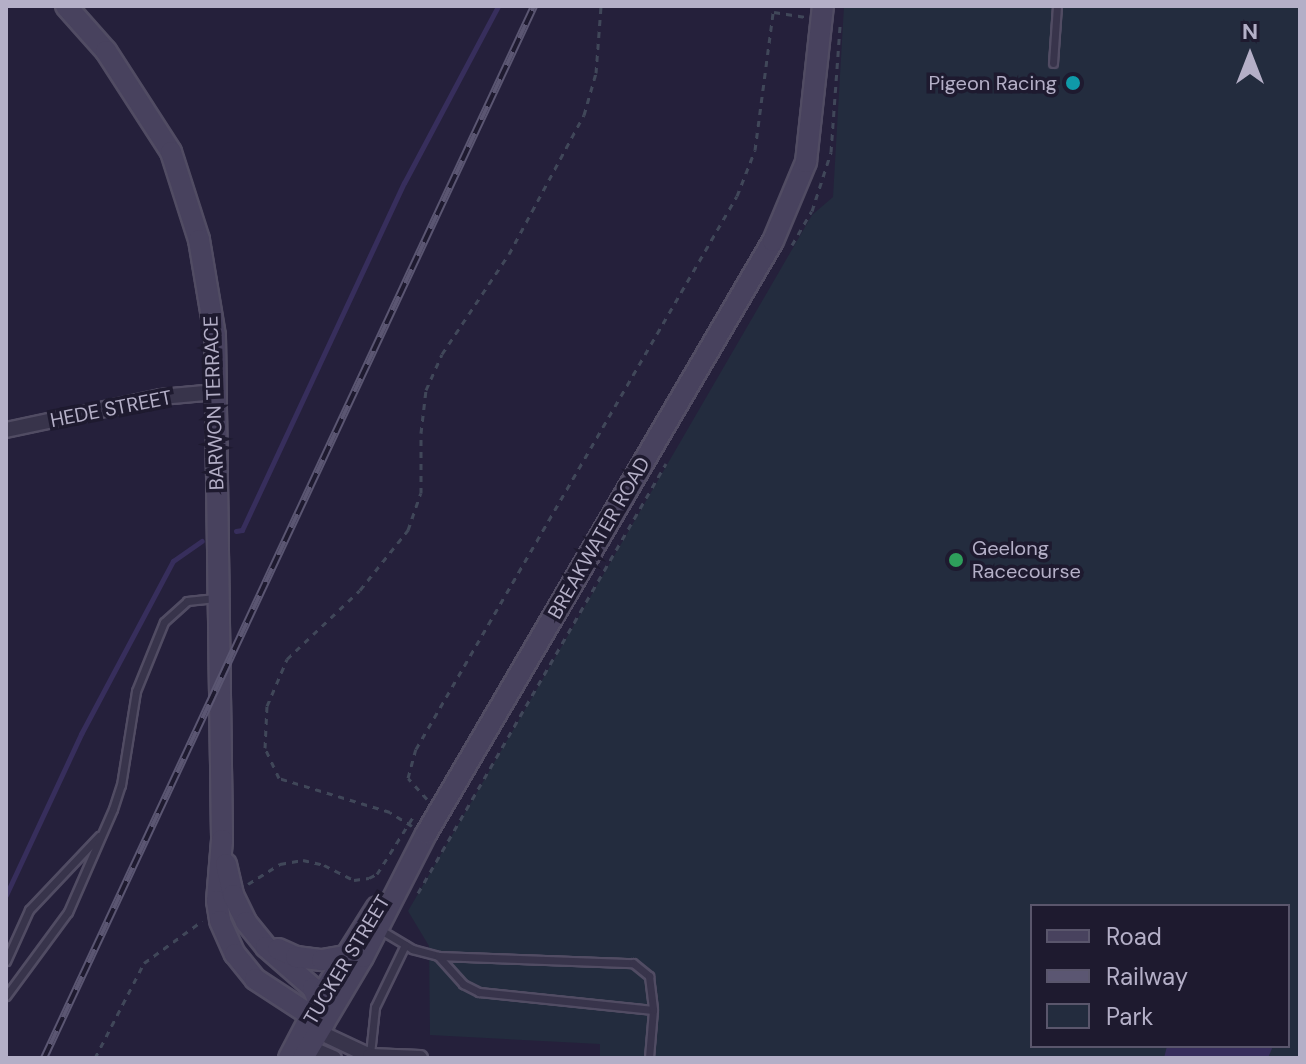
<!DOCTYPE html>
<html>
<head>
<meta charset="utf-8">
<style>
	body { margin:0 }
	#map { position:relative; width:1306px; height:1064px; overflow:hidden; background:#25203b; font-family:"DM Sans",sans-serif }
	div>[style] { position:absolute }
	.green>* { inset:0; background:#232c3e }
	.water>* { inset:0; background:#372e5c }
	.stream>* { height:5px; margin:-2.5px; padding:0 2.5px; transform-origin:2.5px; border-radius:2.5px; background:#372e5c }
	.path>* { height:3px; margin-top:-1.5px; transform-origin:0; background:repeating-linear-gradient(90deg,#404759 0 6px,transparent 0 12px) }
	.roads { filter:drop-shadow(2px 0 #514c63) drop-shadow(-2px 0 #514c63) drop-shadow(0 2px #514c63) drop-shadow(0 -2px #514c63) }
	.lane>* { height:7px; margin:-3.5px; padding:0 3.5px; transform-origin:3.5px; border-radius:3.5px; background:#38344b }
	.street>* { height:14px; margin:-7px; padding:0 7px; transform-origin:7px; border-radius:7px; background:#38344b }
	.secondary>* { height:20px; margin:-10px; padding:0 10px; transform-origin:10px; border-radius:10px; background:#48425e }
	.rail>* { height:8px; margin-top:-4px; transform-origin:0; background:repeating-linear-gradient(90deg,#1e1a2f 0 15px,#5b5672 0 30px); box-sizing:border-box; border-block:2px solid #5b5672 }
	.dots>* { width:22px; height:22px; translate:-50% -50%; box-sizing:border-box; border:4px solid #1e1a2f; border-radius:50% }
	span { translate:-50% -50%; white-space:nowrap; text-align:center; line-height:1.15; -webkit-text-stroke:7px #1e1a2f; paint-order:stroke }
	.poi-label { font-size:20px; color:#b4afc7 }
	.right { translate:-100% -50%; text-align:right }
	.left { translate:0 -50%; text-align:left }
	.street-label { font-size:20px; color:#b4afc7 }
	.frame { position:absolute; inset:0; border:8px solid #b4afc7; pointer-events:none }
	.legend { position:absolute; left:1030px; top:904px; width:260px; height:144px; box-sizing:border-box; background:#1e1a2f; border:2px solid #5a566c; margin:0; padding:10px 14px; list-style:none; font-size:24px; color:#b4afc7 }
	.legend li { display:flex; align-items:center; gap:16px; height:40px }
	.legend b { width:40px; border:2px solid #5a566c }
	.north { position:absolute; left:1210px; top:16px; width:80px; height:80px; -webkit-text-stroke:6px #1e1a2f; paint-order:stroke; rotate:0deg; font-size:22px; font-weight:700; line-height:32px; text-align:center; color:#b4afc7 }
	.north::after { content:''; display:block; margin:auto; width:28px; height:36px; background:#b4afc7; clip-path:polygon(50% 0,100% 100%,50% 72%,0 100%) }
</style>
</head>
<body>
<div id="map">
	<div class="green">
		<div style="clip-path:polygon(evenodd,844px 6px,1300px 6px,1300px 1058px,600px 1058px,600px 1044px,430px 1035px,429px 946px,408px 911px,812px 215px,833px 197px,844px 6px,1032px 906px,1288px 906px,1288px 1046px,1032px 1046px,1032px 906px)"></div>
	</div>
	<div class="water">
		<div style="clip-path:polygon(1167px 1046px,1273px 1046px,1268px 1058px,1164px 1058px)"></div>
	</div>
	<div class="stream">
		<div style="left:236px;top:531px;width:6px;rotate:-9deg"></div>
		<div style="left:242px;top:530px;width:383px;rotate:-65deg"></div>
		<div style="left:404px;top:183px;width:200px;rotate:-62deg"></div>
		<div style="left:6px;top:895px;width:178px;rotate:-65deg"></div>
		<div style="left:81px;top:734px;width:196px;rotate:-62deg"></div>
		<div style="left:173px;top:561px;width:35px;rotate:-35deg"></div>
	</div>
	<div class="path">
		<div style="left:774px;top:12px;width:32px;rotate:9deg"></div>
		<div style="left:792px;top:245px;width:39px;rotate:-60deg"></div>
		<div style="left:812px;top:211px;width:62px;rotate:-72.1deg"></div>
		<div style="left:831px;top:152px;width:126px;rotate:-85.9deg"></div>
		<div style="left:427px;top:799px;width:28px;rotate:-132deg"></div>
		<div style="left:408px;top:778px;width:30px;rotate:-75deg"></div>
		<div style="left:416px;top:749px;width:639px;rotate:-59.87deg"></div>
		<div style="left:737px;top:196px;width:49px;rotate:-68.6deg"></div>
		<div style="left:755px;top:150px;width:145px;rotate:-82.5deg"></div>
		<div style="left:412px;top:826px;width:26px;rotate:-148deg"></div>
		<div style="left:390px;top:812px;width:116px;rotate:-163deg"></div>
		<div style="left:279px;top:778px;width:33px;rotate:-115deg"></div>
		<div style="left:265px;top:748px;width:42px;rotate:-87.3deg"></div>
		<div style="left:267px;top:706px;width:51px;rotate:-66.9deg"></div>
		<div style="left:287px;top:659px;width:100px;rotate:-43.4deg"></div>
		<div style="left:360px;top:590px;width:77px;rotate:-51.3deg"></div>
		<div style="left:408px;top:530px;width:39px;rotate:-71deg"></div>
		<div style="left:421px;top:493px;width:60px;rotate:-90deg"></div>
		<div style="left:421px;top:433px;width:43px;rotate:-83.4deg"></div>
		<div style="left:426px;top:390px;width:39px;rotate:-66deg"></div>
		<div style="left:442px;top:354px;width:120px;rotate:-56.2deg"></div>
		<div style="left:509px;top:254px;width:158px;rotate:-61.7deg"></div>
		<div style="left:584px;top:115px;width:44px;rotate:-74.1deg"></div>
		<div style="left:596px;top:73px;width:67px;rotate:-85.7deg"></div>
		<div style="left:248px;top:884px;width:38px;rotate:-32deg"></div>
		<div style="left:280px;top:864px;width:23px;rotate:-10deg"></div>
		<div style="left:303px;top:860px;width:22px;rotate:13deg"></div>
		<div style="left:324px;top:865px;width:34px;rotate:27deg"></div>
		<div style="left:354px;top:880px;width:15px;rotate:-8deg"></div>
		<div style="left:369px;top:878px;width:9px;rotate:-27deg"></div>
		<div style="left:377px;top:874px;width:71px;rotate:-57.7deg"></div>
		<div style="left:418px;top:893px;width:496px;rotate:-60deg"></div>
		<div style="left:95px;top:1058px;width:107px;rotate:-62.7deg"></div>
		<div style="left:144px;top:963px;width:72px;rotate:-35.9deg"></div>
	</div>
	<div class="roads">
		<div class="lane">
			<div style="left:1053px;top:63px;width:57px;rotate:-86deg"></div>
			<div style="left:379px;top:929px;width:39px;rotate:31deg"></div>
			<div style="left:412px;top:949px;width:27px;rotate:15deg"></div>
			<div style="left:438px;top:956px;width:38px;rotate:48deg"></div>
			<div style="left:463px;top:984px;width:18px;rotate:27deg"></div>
			<div style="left:479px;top:992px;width:175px;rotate:5.9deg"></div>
			<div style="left:653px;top:1010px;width:48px;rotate:94.8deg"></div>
			<div style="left:438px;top:956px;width:195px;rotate:2.1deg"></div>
			<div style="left:633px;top:963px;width:21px;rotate:39deg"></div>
			<div style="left:649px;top:976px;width:34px;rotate:83deg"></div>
			<div style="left:6px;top:961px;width:56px;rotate:-65.7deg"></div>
			<div style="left:29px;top:910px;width:102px;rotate:-46.6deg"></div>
			<div style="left:6px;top:996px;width:104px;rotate:-53.6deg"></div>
			<div style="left:68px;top:912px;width:112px;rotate:-66.4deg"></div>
			<div style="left:113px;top:809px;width:25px;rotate:-72deg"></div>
			<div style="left:121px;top:785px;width:95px;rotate:-80.9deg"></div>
			<div style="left:136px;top:691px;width:74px;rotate:-67.9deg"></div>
			<div style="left:164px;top:622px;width:31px;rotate:-42deg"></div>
			<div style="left:187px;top:601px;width:31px;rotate:-6deg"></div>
			<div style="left:370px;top:1054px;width:47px;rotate:-83.9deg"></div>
			<div style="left:375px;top:1007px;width:69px;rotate:-64.2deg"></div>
		</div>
		<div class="street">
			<div style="left:6px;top:430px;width:158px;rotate:-12deg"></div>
			<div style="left:161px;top:397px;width:55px;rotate:-5.2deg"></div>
			<div style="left:319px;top:1032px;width:56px;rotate:25.2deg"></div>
			<div style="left:370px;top:1056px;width:50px;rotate:2.3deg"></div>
			<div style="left:310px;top:1048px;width:26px;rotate:23deg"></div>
		</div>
		<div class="secondary">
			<div style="left:66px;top:6px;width:60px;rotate:48.4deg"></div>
			<div style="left:106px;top:51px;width:120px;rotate:57.2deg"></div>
			<div style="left:171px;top:152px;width:92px;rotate:72.3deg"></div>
			<div style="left:199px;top:240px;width:97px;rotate:80.5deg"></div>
			<div style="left:215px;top:336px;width:504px;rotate:89.2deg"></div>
			<div style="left:222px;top:840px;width:61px;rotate:94.7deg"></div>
			<div style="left:217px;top:901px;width:20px;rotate:81deg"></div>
			<div style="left:220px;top:921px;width:36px;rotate:66deg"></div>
			<div style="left:235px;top:954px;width:32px;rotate:51deg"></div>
			<div style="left:255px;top:979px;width:82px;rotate:33.1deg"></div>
			<div style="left:226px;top:864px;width:32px;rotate:77deg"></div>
			<div style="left:233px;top:895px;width:30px;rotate:64deg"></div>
			<div style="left:246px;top:922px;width:32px;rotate:51deg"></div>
			<div style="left:266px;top:947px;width:62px;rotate:41.1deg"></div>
			<div style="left:313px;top:988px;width:23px;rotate:67deg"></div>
			<div style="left:278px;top:949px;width:20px;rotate:24deg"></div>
			<div style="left:296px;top:957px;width:26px;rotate:7deg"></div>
			<div style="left:322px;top:960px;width:23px;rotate:-10deg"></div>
			<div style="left:289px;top:1058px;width:76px;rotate:-62.4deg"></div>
			<div style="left:324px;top:991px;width:99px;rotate:-57.8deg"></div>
			<div style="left:303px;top:1058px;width:117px;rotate:-59.3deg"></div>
			<div style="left:363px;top:957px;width:138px;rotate:-62.9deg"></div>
			<div style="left:426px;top:834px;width:687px;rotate:-59.67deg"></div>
			<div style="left:773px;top:241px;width:86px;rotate:-67.3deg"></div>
			<div style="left:806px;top:162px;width:157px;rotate:-83.8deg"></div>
		</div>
	</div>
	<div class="rail">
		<div style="left:44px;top:1058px;width:1161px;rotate:-65.02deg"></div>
	</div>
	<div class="dots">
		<div style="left:1073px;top:83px;background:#0f9aa8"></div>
		<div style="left:956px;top:560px;background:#2e9e5b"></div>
	</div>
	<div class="poi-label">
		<span class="right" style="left:1057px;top:83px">Pigeon Racing</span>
		<span class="left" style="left:972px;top:560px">Geelong<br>Racecourse</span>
	</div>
	<div class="street-label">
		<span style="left:214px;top:403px;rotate:-92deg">BARWON TERRACE</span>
		<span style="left:111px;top:409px;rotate:-11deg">HEDE STREET</span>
		<span style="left:599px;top:538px;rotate:-60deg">BREAKWATER ROAD</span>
		<span style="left:347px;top:960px;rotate:-59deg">TUCKER STREET</span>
	</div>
	<div class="frame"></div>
	<ul class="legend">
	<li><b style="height:10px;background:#48425e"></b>Road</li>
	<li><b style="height:10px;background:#5b5672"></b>Railway</li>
	<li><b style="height:22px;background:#232c3e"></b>Park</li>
	</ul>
	<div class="north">N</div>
</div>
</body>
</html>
